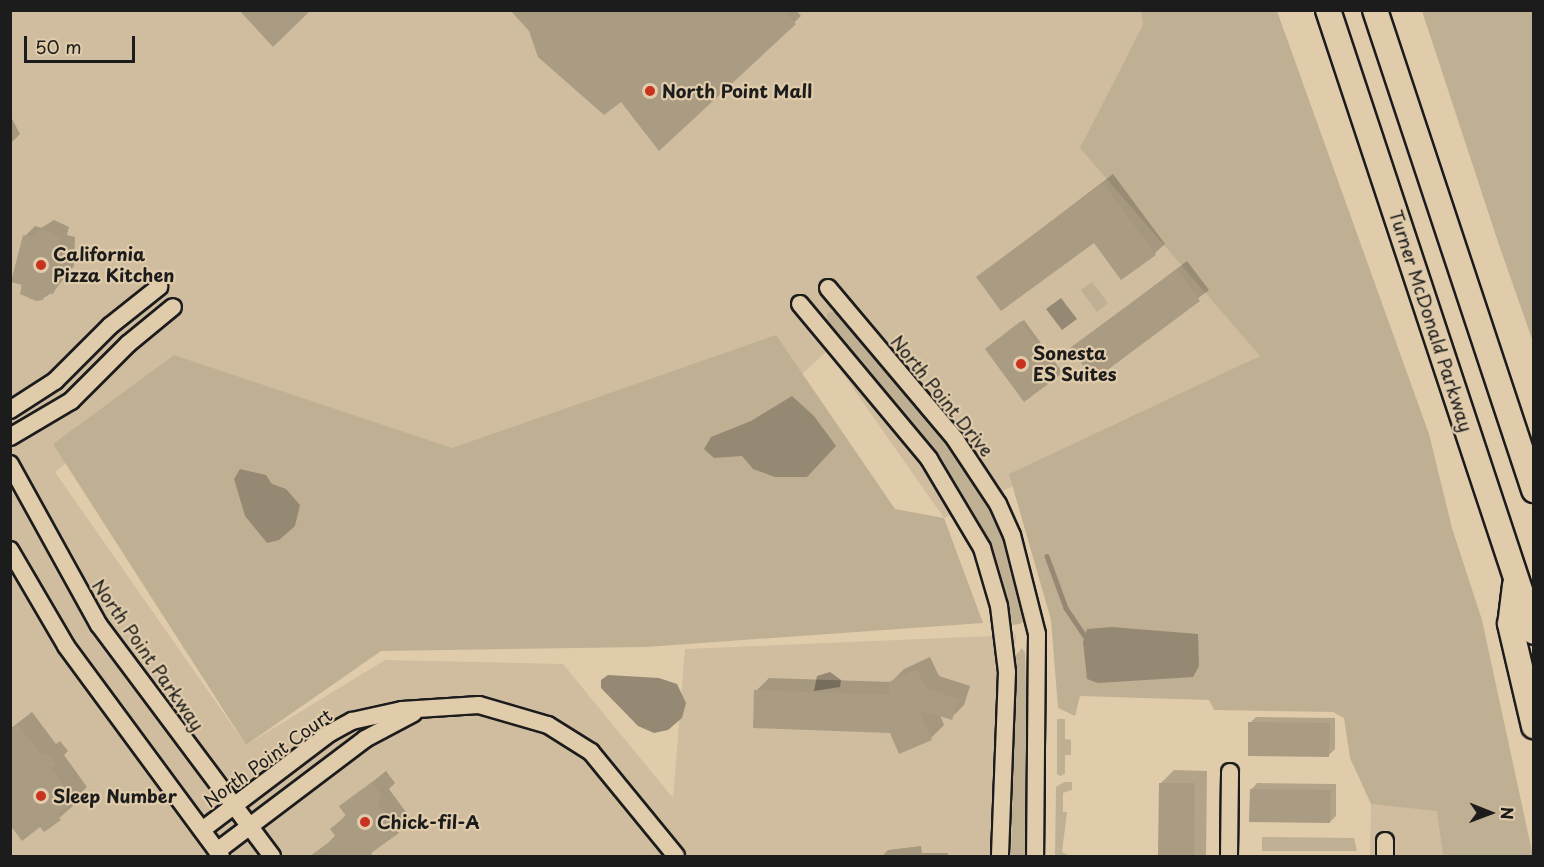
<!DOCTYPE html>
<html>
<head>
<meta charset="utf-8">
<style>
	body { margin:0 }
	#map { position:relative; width:1544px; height:867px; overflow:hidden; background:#e0ccab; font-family:"Playpen Sans",sans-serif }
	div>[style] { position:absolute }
	.built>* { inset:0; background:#d0bd9f }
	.green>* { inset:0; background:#c0b093 }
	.water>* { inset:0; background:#958974 }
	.shadow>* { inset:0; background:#0003 }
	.stream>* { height:4.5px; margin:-2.25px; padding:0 2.25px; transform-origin:2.25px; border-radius:2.25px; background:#958974 }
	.building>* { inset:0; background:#aa9b83 }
	.roads { filter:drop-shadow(2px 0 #1c1c1c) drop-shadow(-2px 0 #1c1c1c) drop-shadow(0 2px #1c1c1c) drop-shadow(0 -2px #1c1c1c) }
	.minor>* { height:16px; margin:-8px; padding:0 8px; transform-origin:8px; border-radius:8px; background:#e0ccab }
	.highway>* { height:24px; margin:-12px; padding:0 12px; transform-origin:12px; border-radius:12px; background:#e0ccab }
	.dots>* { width:16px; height:16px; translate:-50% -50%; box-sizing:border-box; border:3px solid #e0ccab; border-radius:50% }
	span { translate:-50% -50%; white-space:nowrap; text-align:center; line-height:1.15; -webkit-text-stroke:4.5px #e0ccab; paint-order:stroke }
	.poi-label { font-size:18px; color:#1c1c1c; font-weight:700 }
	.left { translate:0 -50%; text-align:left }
	.street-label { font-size:18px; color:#1c1c1c }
	.frame { position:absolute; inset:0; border:12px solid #1c1c1c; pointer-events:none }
	.north { position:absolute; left:1460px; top:783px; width:60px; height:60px; -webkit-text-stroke:4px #e0ccab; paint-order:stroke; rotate:91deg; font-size:16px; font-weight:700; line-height:24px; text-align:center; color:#1c1c1c }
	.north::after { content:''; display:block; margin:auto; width:21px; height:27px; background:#1c1c1c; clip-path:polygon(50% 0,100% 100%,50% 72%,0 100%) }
	.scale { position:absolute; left:24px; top:36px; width:111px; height:27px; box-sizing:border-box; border:3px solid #1c1c1c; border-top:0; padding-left:8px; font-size:18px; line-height:21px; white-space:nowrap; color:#1c1c1c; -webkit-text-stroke:4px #e0ccab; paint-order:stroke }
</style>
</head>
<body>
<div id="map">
	<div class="built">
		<div style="clip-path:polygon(10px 11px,1214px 11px,1283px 361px,944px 518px,827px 351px,801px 375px,342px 480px,165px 382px,55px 472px,246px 745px,385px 660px,563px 664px,673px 798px,685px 649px,1016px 635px,998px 856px,11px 856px)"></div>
		<div style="clip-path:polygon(1490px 783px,1501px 856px,1370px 856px,1371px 804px)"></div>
	</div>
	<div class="green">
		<div style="clip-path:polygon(1141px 11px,1277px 11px,1429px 434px,1452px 528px,1482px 620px,1533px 856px,1443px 856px,1437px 811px,1371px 804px,1350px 758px,1344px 718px,1333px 712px,1214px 710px,1209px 700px,1080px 696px,1075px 716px,1058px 708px,1051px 620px,1009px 474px,1260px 356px,1080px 148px,1143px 25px)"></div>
		<div style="clip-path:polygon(1422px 11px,1533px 11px,1533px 342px,1499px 245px)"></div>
		<div style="clip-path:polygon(1092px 282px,1108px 303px,1097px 312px,1081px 290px)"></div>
		<div style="clip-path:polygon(838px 311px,939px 435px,995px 519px,1014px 565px,1024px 607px,1024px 621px,1020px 624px,1013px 625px,1010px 619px,1000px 575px,986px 534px,954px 479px,828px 326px,827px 313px)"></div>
		<div style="clip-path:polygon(776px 335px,895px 509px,944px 518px,983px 623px,646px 647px,381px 651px,246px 745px,53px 444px,174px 355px,452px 448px)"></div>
		<div style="clip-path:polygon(1022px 648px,1025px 653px,1028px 756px,1027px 856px,1011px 856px,1016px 655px)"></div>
		<div style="clip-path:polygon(1057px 719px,1065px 719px,1065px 739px,1071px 740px,1071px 755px,1065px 755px,1065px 774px,1060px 776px,1057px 774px)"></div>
		<div style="clip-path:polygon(1064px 782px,1072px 782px,1072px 790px,1063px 793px,1063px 812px,1067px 812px,1062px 852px,1070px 856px,1055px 856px,1056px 787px)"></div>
		<div style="clip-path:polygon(1262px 837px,1354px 838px,1357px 851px,1262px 851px)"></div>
	</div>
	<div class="water">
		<div style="clip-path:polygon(1061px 298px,1077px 319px,1062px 330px,1046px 309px)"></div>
		<div style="clip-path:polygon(792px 396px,814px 416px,836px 446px,807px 477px,775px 477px,753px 469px,742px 456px,714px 458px,704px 449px,711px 437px,751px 421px)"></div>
		<div style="clip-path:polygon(240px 469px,266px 475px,272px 484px,286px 489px,300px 505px,295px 526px,279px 540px,267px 543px,245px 516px,234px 479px)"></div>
		<div style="clip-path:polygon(1112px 627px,1198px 634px,1199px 666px,1193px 677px,1098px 683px,1087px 679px,1083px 642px,1087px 629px)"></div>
		<div style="clip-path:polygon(830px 672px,841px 680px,840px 687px,814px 691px,817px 676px)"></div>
		<div style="clip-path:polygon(608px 675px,659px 678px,677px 684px,686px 703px,682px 718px,668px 730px,654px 733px,638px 726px,601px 688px,601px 680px)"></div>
	</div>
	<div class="shadow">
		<div style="clip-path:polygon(512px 10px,796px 10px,801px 16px,659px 149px,621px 100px,530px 30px)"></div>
		<div style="clip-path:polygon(10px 115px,20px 134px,10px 144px)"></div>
		<div style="clip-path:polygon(1113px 174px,1165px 244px,1155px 253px,1122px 278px,1094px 241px,978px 277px)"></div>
		<div style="clip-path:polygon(54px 220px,69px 227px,67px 235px,75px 237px,74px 266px,53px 292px,42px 299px,31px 299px,21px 293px,25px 236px,35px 226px,41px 228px)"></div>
		<div style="clip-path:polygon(1187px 261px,1209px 290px,1094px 377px,1072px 348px)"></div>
		<div style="clip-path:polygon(1024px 320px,1062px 372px,1059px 374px,989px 346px)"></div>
		<div style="clip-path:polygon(930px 657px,939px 676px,970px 686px,964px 705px,951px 718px,940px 715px,944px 725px,931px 738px,900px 752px,891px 731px,756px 691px,769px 678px,891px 682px,904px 669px)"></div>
		<div style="clip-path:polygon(32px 712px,56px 744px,60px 741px,68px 751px,64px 755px,87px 787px,71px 802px,73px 806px,45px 830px,40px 825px,10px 823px,10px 729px)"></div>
		<div style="clip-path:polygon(1256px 717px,1335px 718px,1335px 749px,1329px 755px,1250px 723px)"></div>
		<div style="clip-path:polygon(1174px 770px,1207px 771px,1206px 856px,1159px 856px,1161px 783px)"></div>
		<div style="clip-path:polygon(386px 771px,395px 783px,389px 789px,411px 819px,372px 851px,371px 856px,326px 856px,321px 850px,336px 835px,332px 829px,347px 814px,341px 807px)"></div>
		<div style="clip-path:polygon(1257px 783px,1336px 784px,1336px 816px,1330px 822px,1251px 790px)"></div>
		<div style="clip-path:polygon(921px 846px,922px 853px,948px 853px,948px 856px,882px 856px,888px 850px)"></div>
	</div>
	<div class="stream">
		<div style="left:1047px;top:556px;width:55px;rotate:69.9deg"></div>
		<div style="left:1066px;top:608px;width:34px;rotate:56deg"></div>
	</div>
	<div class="building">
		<div style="clip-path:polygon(239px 10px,311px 10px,273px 47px)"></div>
		<div style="clip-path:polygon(510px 10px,784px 10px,796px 24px,659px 151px,621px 102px,604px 115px,538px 57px,529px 31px)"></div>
		<div style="clip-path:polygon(1103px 183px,1156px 255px,1121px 280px,1094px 243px,1001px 311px,976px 277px)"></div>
		<div style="clip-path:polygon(44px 229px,61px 237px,58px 245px,65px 246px,67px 268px,53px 294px,45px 292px,43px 300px,36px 301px,20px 294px,22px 285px,11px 282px,23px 235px,35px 238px,37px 230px)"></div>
		<div style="clip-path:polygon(1177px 269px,1200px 301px,1094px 380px,1070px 348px)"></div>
		<div style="clip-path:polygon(1021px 321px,1060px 375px,1024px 402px,985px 349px)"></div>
		<div style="clip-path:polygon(917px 669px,926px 688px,958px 699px,952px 720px,919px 710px,932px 740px,899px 754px,890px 733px,753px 728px,754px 690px,889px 695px,889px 682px)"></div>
		<div style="clip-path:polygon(1248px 722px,1330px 723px,1329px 757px,1248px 756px)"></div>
		<div style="clip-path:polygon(18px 724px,42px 756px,47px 753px,56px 765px,51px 768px,75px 801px,57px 814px,61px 820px,44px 832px,40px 827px,22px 841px,10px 825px,10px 730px)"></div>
		<div style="clip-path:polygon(372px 782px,383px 798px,377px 803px,399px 833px,367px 856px,310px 856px,336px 837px,330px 829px,346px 816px,339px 806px)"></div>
		<div style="clip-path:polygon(1159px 783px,1195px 783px,1194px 856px,1158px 856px)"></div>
		<div style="clip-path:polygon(1250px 789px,1331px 790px,1330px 823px,1249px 822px)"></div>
	</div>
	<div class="roads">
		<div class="minor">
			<div style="left:828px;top:288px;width:197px;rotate:49.9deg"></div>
			<div style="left:955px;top:439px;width:78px;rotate:56.5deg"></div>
			<div style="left:998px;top:504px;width:34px;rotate:66deg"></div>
			<div style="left:1012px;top:535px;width:102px;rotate:75.8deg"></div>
			<div style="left:1037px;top:634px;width:222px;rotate:90.5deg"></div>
			<div style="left:800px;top:304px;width:202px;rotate:50.2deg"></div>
			<div style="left:929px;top:459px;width:104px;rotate:59.2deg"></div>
			<div style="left:982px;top:548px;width:60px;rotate:73.7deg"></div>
			<div style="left:999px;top:606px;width:66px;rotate:83.1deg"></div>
			<div style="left:1007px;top:672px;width:184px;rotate:92.2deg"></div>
			<div style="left:10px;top:410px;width:54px;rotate:-32.8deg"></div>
			<div style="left:55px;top:381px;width:78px;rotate:-45deg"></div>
			<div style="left:110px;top:326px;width:63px;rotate:-38.5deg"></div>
			<div style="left:10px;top:437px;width:71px;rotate:-30.5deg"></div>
			<div style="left:71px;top:401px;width:81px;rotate:-45deg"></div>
			<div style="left:128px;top:344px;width:58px;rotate:-39.4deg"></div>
			<div style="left:10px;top:464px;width:184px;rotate:61.1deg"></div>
			<div style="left:99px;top:625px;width:289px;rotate:53.2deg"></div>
			<div style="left:10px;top:550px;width:111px;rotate:59.7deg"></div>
			<div style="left:66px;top:646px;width:261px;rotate:53.6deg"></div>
			<div style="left:202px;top:830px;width:161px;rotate:-37.2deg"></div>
			<div style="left:330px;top:733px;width:25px;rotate:-29deg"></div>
			<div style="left:352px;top:721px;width:51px;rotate:-12.4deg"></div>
			<div style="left:402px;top:710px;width:77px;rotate:-3.7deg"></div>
			<div style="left:479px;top:705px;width:72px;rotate:16.2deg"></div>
			<div style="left:548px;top:725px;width:51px;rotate:32.1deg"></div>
			<div style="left:591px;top:752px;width:134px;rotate:50.7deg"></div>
			<div style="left:1385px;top:841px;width:15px;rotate:90deg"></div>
			<div style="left:217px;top:851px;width:186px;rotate:-37.1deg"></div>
			<div style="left:365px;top:739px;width:55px;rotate:-28deg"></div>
			<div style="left:1229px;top:856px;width:84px;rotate:-89.3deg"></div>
		</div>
		<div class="highway">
			<div style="left:1328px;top:10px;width:655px;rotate:71.68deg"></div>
			<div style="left:1375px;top:10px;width:506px;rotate:71.67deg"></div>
			<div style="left:1515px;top:585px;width:39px;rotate:97deg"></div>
			<div style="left:1510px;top:624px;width:105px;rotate:76.8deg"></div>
		</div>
	</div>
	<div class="dots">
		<div style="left:650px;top:91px;background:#c8321e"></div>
		<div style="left:41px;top:265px;background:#c8321e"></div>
		<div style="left:1021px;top:364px;background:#c8321e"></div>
		<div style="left:41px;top:796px;background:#c8321e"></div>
		<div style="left:365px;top:822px;background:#c8321e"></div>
	</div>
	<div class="poi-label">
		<span class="left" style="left:662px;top:91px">North Point Mall</span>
		<span class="left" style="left:53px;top:265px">California<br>Pizza Kitchen</span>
		<span class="left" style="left:1033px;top:364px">Sonesta<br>ES Suites</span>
		<span class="left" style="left:53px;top:796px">Sleep Number</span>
		<span class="left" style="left:377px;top:822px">Chick-fil-A</span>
	</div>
	<div class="street-label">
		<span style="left:1431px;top:321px;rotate:72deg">Turner McDonald Parkway</span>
		<span style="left:942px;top:396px;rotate:51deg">North Point Drive</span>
		<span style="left:148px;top:655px;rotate:55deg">North Point Parkway</span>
		<span style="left:268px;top:758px;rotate:-36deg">North Point Court</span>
	</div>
	<div class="frame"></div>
	<div class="north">N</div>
	<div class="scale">50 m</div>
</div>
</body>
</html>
